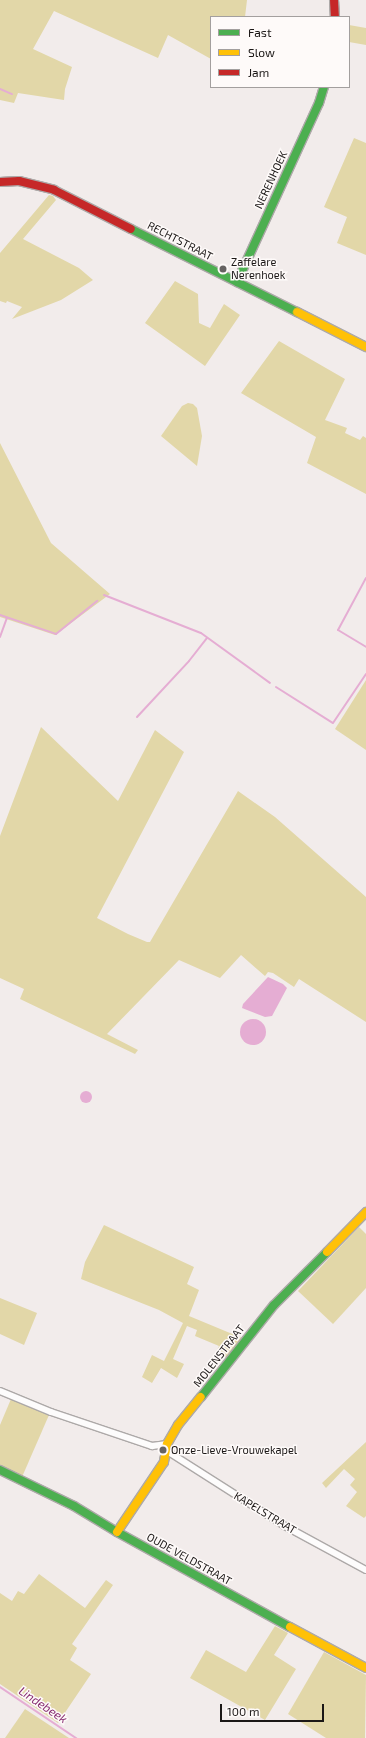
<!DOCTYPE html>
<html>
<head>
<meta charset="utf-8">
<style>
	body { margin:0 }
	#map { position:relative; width:366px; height:1738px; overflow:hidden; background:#f2eceb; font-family:"Exo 2",sans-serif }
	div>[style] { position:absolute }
	.green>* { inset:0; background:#e2d7a8 }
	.water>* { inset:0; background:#e5add3 }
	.round { border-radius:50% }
	.stream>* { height:2px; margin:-1px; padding:0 1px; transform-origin:1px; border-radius:1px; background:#e5add3 }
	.roads { filter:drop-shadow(1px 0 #ada9a8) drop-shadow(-1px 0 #ada9a8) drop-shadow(0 1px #ada9a8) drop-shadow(0 -1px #ada9a8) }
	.street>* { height:6px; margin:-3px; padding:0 3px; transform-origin:3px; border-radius:3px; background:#fdfcfc }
	.fast>* { height:8px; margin:-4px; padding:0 4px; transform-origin:4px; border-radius:4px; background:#4caf50 }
	.slow>* { height:8px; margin:-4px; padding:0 4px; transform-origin:4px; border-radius:4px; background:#ffc107 }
	.jam>* { height:8px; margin:-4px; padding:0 4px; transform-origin:4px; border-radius:4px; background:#c62828 }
	.dots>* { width:11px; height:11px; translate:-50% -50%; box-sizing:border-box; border:2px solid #fefaf9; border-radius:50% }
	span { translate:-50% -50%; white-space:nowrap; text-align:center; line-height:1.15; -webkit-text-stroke:3px #fefaf9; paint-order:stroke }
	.street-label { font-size:11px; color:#1b1716 }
	.poi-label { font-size:11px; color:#1b1716 }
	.left { translate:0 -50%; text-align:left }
	.water-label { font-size:12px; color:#872d71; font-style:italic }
	.legend { position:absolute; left:210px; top:16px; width:140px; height:72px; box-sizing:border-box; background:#fefaf9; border:1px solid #a39f9e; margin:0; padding:5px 7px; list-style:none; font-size:12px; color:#1b1716 }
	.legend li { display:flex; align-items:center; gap:8px; height:20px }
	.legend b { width:20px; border:1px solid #a39f9e }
	.scale { position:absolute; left:220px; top:1704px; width:104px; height:18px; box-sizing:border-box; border:2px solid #1b1716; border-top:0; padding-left:5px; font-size:12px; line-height:14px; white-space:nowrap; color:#1b1716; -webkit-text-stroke:3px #fefaf9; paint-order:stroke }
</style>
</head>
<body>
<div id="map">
	<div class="green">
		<div style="clip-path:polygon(0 0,247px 0,245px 17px,211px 17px,211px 59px,168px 35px,158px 58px,54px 11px,33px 49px,72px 67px,65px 89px,64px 100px,18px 93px,14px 103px,0 100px)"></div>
		<div style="clip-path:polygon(349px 25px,366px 28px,366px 45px,349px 42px)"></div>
		<div style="clip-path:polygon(354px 138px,366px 143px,366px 255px,337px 243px,347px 217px,324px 207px)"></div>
		<div style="clip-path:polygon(49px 195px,53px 196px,56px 200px,23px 239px,79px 268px,93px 280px,61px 300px,12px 319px,22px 307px,7px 301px,6px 303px,0 301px,0 253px)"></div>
		<div style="clip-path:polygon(175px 281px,198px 294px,199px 323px,210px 328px,224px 304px,240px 315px,205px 366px,145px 323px)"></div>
		<div style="clip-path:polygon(279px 341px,345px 379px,325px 420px,347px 428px,345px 433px,360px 440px,363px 436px,366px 438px,366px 494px,307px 463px,316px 437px,241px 393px)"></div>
		<div style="clip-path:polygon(188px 403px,193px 404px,197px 408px,202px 436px,197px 466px,161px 436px,182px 406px)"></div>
		<div style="clip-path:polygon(0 443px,51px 543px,110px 594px,55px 635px,0 617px)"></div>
		<div style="clip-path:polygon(366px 680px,366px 750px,335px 729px)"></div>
		<div style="clip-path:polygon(41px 727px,118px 801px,155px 730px,184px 752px,97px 918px,128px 934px,147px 942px,150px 942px,238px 791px,275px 817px,366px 897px,366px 1022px,299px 979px,294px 987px,273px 973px,268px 972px,265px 976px,241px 955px,220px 978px,179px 960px,107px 1034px,138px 1050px,135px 1054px,20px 999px,24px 989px,0 978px,0 836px)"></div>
		<div style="clip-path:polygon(104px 1225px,194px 1267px,187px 1284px,199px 1290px,189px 1316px,242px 1338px,227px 1358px,216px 1352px,219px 1346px,195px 1336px,197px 1330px,187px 1326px,173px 1359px,184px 1364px,177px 1378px,161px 1368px,152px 1383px,142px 1377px,152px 1355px,164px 1361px,183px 1323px,159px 1310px,81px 1279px,85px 1262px)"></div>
		<div style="clip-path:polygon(359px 1227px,366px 1234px,366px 1288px,333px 1324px,298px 1291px)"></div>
		<div style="clip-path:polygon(0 1298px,37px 1313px,24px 1345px,0 1334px)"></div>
		<div style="clip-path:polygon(11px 1399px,49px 1415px,22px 1477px,0 1466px,0 1425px)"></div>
		<div style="clip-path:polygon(366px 1442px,366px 1516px,364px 1518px,346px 1506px,357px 1492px,350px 1485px,355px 1479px,344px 1469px,326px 1488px,322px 1483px)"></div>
		<div style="clip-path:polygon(39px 1574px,85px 1608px,106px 1580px,113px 1585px,72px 1644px,77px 1648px,70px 1660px,91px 1674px,58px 1723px,0 1684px,0 1593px,12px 1601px,18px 1591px,24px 1594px)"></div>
		<div style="clip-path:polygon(275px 1626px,288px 1633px,274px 1655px,296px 1669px,265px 1720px,190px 1678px,206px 1650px,246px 1672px)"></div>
		<div style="clip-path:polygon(324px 1652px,366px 1675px,365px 1738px,326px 1738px,288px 1714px)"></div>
		<div style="clip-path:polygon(25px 1709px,69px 1738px,5px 1738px)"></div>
	</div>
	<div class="water">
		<div style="clip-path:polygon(268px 977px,283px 984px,287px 988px,272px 1016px,265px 1017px,242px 1008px,243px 1004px)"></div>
		<div class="round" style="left:240px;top:1019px;width:26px;height:26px"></div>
		<div class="round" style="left:80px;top:1091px;width:12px;height:12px"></div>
	</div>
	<div class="stream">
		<div style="left:0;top:89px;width:13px;rotate:23deg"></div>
		<div style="left:366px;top:578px;width:59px;rotate:118.3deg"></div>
		<div style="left:338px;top:630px;width:33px;rotate:31deg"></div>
		<div style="left:104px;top:595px;width:104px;rotate:21.4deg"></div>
		<div style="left:201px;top:633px;width:85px;rotate:35.9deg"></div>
		<div style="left:0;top:615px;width:59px;rotate:18.7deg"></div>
		<div style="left:56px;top:634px;width:53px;rotate:-38.8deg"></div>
		<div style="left:0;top:637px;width:20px;rotate:-70deg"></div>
		<div style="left:276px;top:687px;width:67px;rotate:32.3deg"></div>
		<div style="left:333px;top:723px;width:59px;rotate:-56deg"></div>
		<div style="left:137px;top:717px;width:76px;rotate:-47.1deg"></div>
		<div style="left:189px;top:661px;width:29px;rotate:-52deg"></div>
		<div style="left:0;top:1687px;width:92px;rotate:33.9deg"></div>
	</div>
	<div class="roads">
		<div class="street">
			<div style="left:0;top:1391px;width:55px;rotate:22.4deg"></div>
			<div style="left:51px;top:1412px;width:107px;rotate:18.6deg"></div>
			<div style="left:152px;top:1446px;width:15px;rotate:-8deg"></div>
			<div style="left:167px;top:1451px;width:138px;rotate:32.5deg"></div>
			<div style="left:283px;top:1525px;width:94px;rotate:28.5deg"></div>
		</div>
		<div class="fast">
			<div style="left:131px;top:229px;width:186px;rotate:26.6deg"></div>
			<div style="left:237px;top:282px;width:197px;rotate:-65.4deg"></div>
			<div style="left:319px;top:103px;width:17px;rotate:-73deg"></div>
			<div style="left:201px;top:1397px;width:117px;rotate:-51.6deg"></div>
			<div style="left:274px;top:1305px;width:75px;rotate:-45deg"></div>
			<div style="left:0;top:1470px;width:82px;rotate:25.9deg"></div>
			<div style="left:74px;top:1506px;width:50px;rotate:31.2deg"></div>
			<div style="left:117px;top:1532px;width:197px;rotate:28.8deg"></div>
		</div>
		<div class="slow">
			<div style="left:297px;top:312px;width:77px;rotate:26.9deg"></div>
			<div style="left:327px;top:1252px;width:56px;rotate:-45.7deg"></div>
			<div style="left:117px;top:1532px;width:84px;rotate:-56.1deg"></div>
			<div style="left:164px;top:1462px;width:18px;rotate:-81deg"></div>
			<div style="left:167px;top:1444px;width:22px;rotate:-60deg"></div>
			<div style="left:178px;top:1425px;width:36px;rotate:-51deg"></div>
			<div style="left:290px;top:1627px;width:86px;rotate:28.3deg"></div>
		</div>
		<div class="jam">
			<div style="left:334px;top:0;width:17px;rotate:87deg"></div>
			<div style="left:0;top:182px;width:19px;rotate:-3deg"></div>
			<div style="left:19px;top:181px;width:36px;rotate:14deg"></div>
			<div style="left:54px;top:190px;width:86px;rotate:26.9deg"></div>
		</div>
	</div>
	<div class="dots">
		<div style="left:223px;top:269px;background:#666261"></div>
		<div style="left:163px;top:1450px;background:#666261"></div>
	</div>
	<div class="street-label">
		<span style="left:271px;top:180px;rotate:-65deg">NERENHOEK</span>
		<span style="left:180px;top:241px;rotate:27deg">RECHTSTRAAT</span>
		<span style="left:219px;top:1356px;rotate:-52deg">MOLENSTRAAT</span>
		<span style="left:265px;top:1513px;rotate:31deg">KAPELSTRAAT</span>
		<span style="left:189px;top:1559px;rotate:29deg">OUDE VELDSTRAAT</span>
	</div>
	<div class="poi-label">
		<span class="left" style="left:231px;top:269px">Zaffelare<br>Nerenhoek</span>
		<span class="left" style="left:171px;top:1450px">Onze-Lieve-Vrouwekapel</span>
	</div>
	<div class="water-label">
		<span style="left:43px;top:1705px;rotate:34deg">Lindebeek</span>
	</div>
	<ul class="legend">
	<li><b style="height:5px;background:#4caf50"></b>Fast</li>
	<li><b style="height:5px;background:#ffc107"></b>Slow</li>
	<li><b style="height:5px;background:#c62828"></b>Jam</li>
	</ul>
	<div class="scale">100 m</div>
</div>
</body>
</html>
